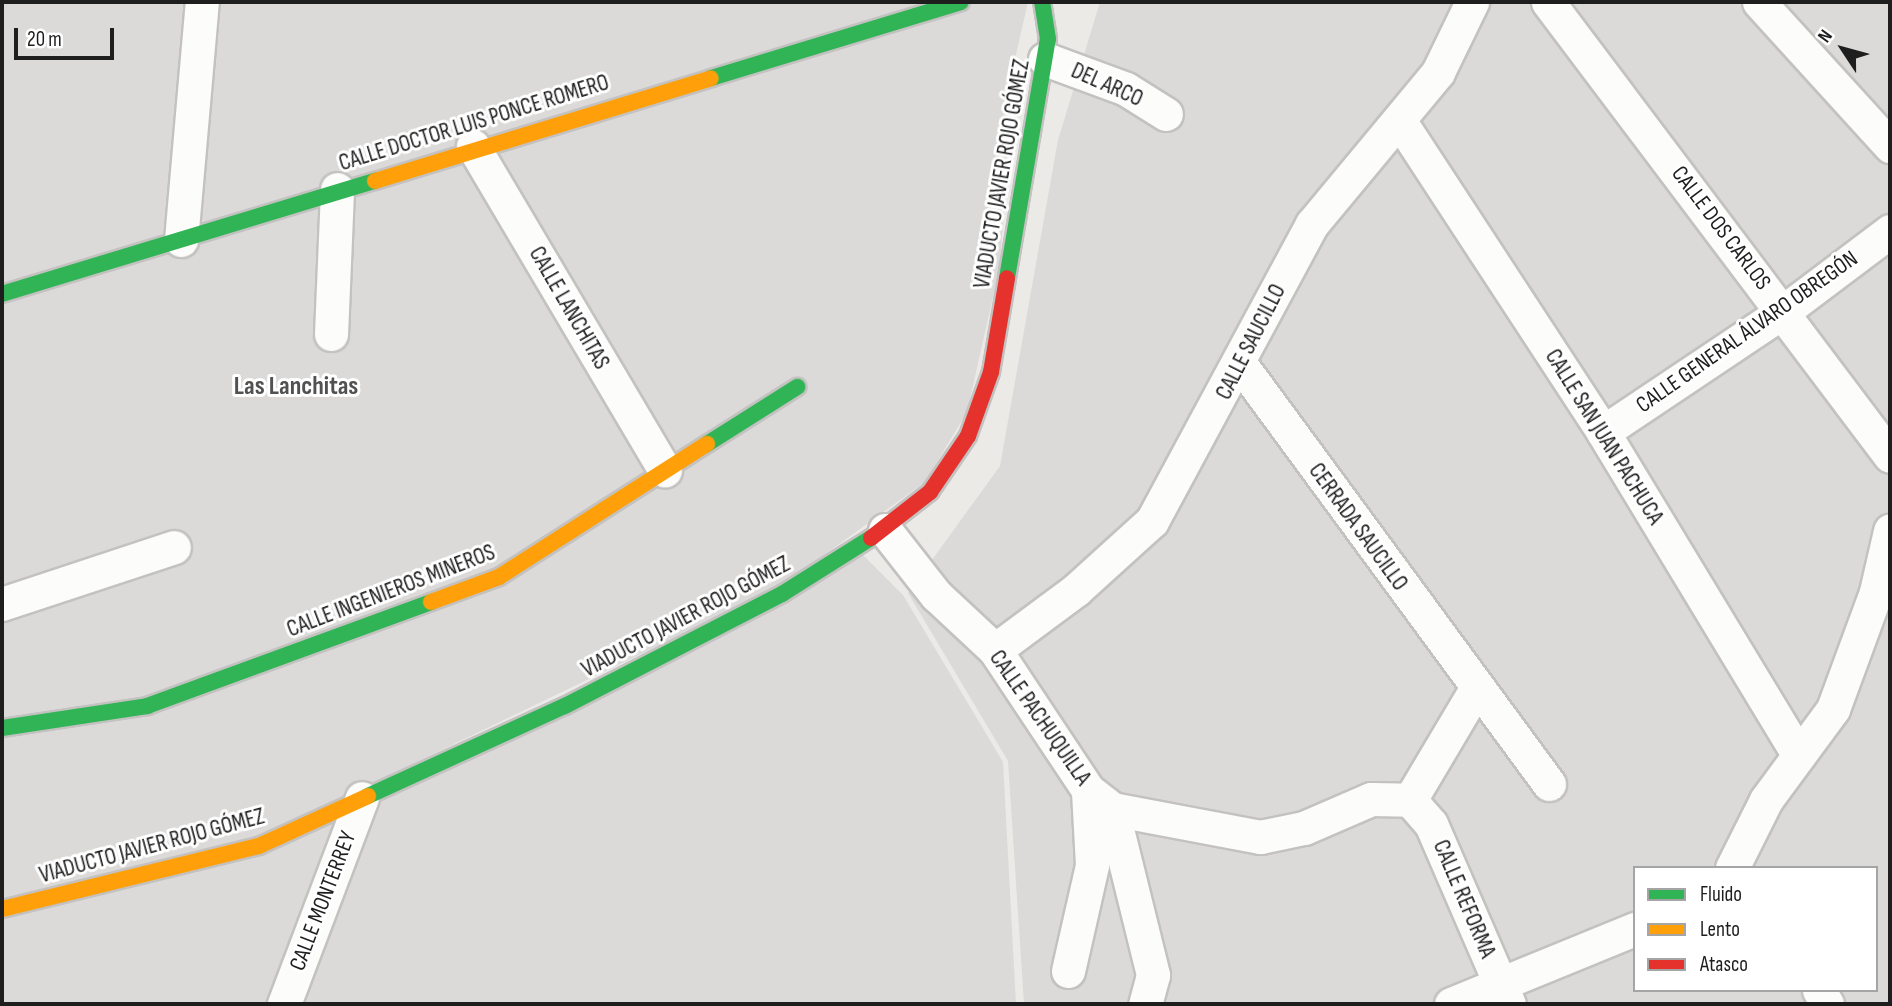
<!DOCTYPE html>
<html>
<head>
<meta charset="utf-8">
<style>
	body { margin:0 }
	#map { position:relative; width:1892px; height:1006px; overflow:hidden; background:#eceae7; font-family:"Sofia Sans Condensed",sans-serif }
	div>[style] { position:absolute }
	.residential>* { inset:0; background:#dbdad8 }
	.roads { filter:drop-shadow(2px 0 #c3c2c1) drop-shadow(-2px 0 #c3c2c1) drop-shadow(0 2px #c3c2c1) drop-shadow(0 -2px #c3c2c1) }
	.street>* { height:33px; margin:-16.5px; padding:0 16.5px; transform-origin:16.5px; border-radius:16.5px; background:#fcfcfb }
	.fast>* { height:16px; margin:-8px; padding:0 8px; transform-origin:8px; border-radius:8px; background:#30b455 }
	.slow>* { height:16px; margin:-8px; padding:0 8px; transform-origin:8px; border-radius:8px; background:#ff9f0a }
	.jam>* { height:16px; margin:-8px; padding:0 8px; transform-origin:8px; border-radius:8px; background:#e5322d }
	span { translate:-50% -50%; white-space:nowrap; text-align:center; line-height:1.15; -webkit-text-stroke:6px #fff; paint-order:stroke }
	.street-label { font-size:23px; color:#1e1e1e }
	.quarter-label { font-size:26px; color:#515151; font-weight:700 }
	.frame { position:absolute; inset:0; border:4px solid #1e1e1e; pointer-events:none }
	.legend { position:absolute; left:1633px; top:866px; width:245px; height:126px; box-sizing:border-box; background:#fff; border:2px solid #a5a5a5; margin:0; padding:9px 12px; list-style:none; font-size:21px; color:#1e1e1e }
	.legend li { display:flex; align-items:center; gap:14px; height:35px }
	.legend b { width:35px; border:2px solid #a5a5a5 }
	.north { position:absolute; left:1808px; top:14px; width:70px; height:70px; -webkit-text-stroke:5px #fff; paint-order:stroke; rotate:306deg; font-size:19px; font-weight:700; line-height:28px; text-align:center; color:#1e1e1e }
	.north::after { content:''; display:block; margin:auto; width:24px; height:32px; background:#1e1e1e; clip-path:polygon(50% 0,100% 100%,50% 72%,0 100%) }
	.scale { position:absolute; left:14px; top:28px; width:100px; height:32px; box-sizing:border-box; border:4px solid #1e1e1e; border-top:0; padding-left:9px; font-size:21px; line-height:24px; white-space:nowrap; color:#1e1e1e; -webkit-text-stroke:5px #fff; paint-order:stroke }
</style>
</head>
<body>
<div id="map">
	<div class="residential">
		<div style="clip-path:polygon(2px 2px,1028px 2px,1014px 63px,1000px 266px,967px 412px,925px 482px,780px 587px,263px 836px,2px 902px)"></div>
		<div style="clip-path:polygon(evenodd,1100px 2px,1890px 2px,1890px 1004px,1024px 1004px,1008px 761px,908px 593px,1000px 466px,1058px 140px,1100px 2px,1635px 868px,1876px 868px,1876px 990px,1635px 990px,1635px 868px)"></div>
		<div style="clip-path:polygon(858px 550px,903px 595px,1003px 762px,1016px 1004px,2px 1004px,2px 910px,259px 847px)"></div>
	</div>
	<div class="roads">
		<div class="street">
			<div style="left:1548px;top:2px;width:568px;rotate:53.01deg"></div>
			<div style="left:1759px;top:2px;width:195px;rotate:47.7deg"></div>
			<div style="left:1045px;top:59px;width:86px;rotate:20.3deg"></div>
			<div style="left:1126px;top:89px;width:47px;rotate:32deg"></div>
			<div style="left:1401px;top:123px;width:369px;rotate:56.8deg"></div>
			<div style="left:1603px;top:432px;width:378px;rotate:58.8deg"></div>
			<div style="left:473px;top:146px;width:377px;rotate:59.4deg"></div>
			<div style="left:181px;top:240px;width:239px;rotate:-85deg"></div>
			<div style="left:331px;top:334px;width:145px;rotate:-87.6deg"></div>
			<div style="left:1241px;top:365px;width:520px;rotate:53.68deg"></div>
			<div style="left:1603px;top:432px;width:218px;rotate:-33.8deg"></div>
			<div style="left:1784px;top:311px;width:133px;rotate:-37deg"></div>
			<div style="left:885px;top:530px;width:83px;rotate:51.9deg"></div>
			<div style="left:936px;top:595px;width:81px;rotate:43deg"></div>
			<div style="left:995px;top:650px;width:168px;rotate:56.4deg"></div>
			<div style="left:1088px;top:790px;width:31px;rotate:38deg"></div>
			<div style="left:1112px;top:809px;width:151px;rotate:10.7deg"></div>
			<div style="left:1260px;top:837px;width:45px;rotate:-11.6deg"></div>
			<div style="left:1304px;top:828px;width:73px;rotate:-23.4deg"></div>
			<div style="left:1371px;top:799px;width:39px;rotate:1deg"></div>
			<div style="left:2px;top:604px;width:181px;rotate:-18.3deg"></div>
			<div style="left:995px;top:650px;width:102px;rotate:-36.6deg"></div>
			<div style="left:1077px;top:589px;width:101px;rotate:-42.2deg"></div>
			<div style="left:1152px;top:521px;width:337px;rotate:-61.7deg"></div>
			<div style="left:1312px;top:224px;width:197px;rotate:-50.3deg"></div>
			<div style="left:1438px;top:72px;width:78px;rotate:-64.1deg"></div>
			<div style="left:1410px;top:800px;width:32px;rotate:49deg"></div>
			<div style="left:1431px;top:824px;width:196px;rotate:66.6deg"></div>
			<div style="left:1410px;top:800px;width:129px;rotate:-59.3deg"></div>
			<div style="left:1112px;top:809px;width:171px;rotate:76.1deg"></div>
			<div style="left:1153px;top:975px;width:30px;rotate:105deg"></div>
			<div style="left:1732px;top:868px;width:76px;rotate:-63.4deg"></div>
			<div style="left:1766px;top:800px;width:113px;rotate:-53.6deg"></div>
			<div style="left:1833px;top:709px;width:125px;rotate:-69.8deg"></div>
			<div style="left:1876px;top:592px;width:63px;rotate:-77.1deg"></div>
			<div style="left:1068px;top:971px;width:109px;rotate:-77.2deg"></div>
			<div style="left:1092px;top:865px;width:75px;rotate:-93.1deg"></div>
			<div style="left:1819px;top:990px;width:16px;rotate:60deg"></div>
			<div style="left:284px;top:1004px;width:220px;rotate:-69.3deg"></div>
			<div style="left:1451px;top:1004px;width:199px;rotate:-22.2deg"></div>
		</div>
		<div class="fast">
			<div style="left:711px;top:78px;width:261px;rotate:-16.9deg"></div>
			<div style="left:1007px;top:278px;width:242px;rotate:-80.3deg"></div>
			<div style="left:1048px;top:39px;width:37px;rotate:-99deg"></div>
			<div style="left:2px;top:294px;width:390px;rotate:-16.9deg"></div>
			<div style="left:707px;top:444px;width:107px;rotate:-32.3deg"></div>
			<div style="left:2px;top:728px;width:147px;rotate:-8.6deg"></div>
			<div style="left:147px;top:706px;width:302px;rotate:-20.1deg"></div>
			<div style="left:368px;top:796px;width:217px;rotate:-24.6deg"></div>
			<div style="left:565px;top:706px;width:244px;rotate:-27.3deg"></div>
			<div style="left:782px;top:594px;width:105px;rotate:-32.2deg"></div>
		</div>
		<div class="slow">
			<div style="left:375px;top:181px;width:351px;rotate:-17deg"></div>
			<div style="left:431px;top:602px;width:72px;rotate:-20.2deg"></div>
			<div style="left:499px;top:577px;width:247px;rotate:-32.6deg"></div>
			<div style="left:2px;top:909px;width:265px;rotate:-13.8deg"></div>
			<div style="left:259px;top:846px;width:120px;rotate:-24.6deg"></div>
		</div>
		<div class="jam">
			<div style="left:871px;top:538px;width:75px;rotate:-37.9deg"></div>
			<div style="left:930px;top:492px;width:68px;rotate:-55.8deg"></div>
			<div style="left:968px;top:436px;width:68px;rotate:-70.2deg"></div>
			<div style="left:991px;top:372px;width:95px;rotate:-80.3deg"></div>
		</div>
	</div>
	<div class="street-label">
		<span style="left:1107px;top:85px;rotate:24deg">DEL ARCO</span>
		<span style="left:474px;top:123px;rotate:-17deg">CALLE DOCTOR LUIS PONCE ROMERO</span>
		<span style="left:1002px;top:174px;rotate:-80deg">VIADUCTO JAVIER ROJO GÓMEZ</span>
		<span style="left:1721px;top:228px;rotate:53deg">CALLE DOS CARLOS</span>
		<span style="left:569px;top:308px;rotate:60deg">CALLE LANCHITAS</span>
		<span style="left:1747px;top:332px;rotate:-35deg">CALLE GENERAL ÁLVARO OBREGÓN</span>
		<span style="left:1251px;top:342px;rotate:-63deg">CALLE SAUCILLO</span>
		<span style="left:1604px;top:437px;rotate:58deg">CALLE SAN JUAN PACHUCA</span>
		<span style="left:1358px;top:527px;rotate:54deg">CERRADA SAUCILLO</span>
		<span style="left:391px;top:591px;rotate:-21deg">CALLE INGENIEROS MINEROS</span>
		<span style="left:686px;top:617px;rotate:-28deg">VIADUCTO JAVIER ROJO GÓMEZ</span>
		<span style="left:1040px;top:718px;rotate:55deg">CALLE PACHUQUILLA</span>
		<span style="left:152px;top:846px;rotate:-15deg">VIADUCTO JAVIER ROJO GÓMEZ</span>
		<span style="left:1464px;top:899px;rotate:67deg">CALLE REFORMA</span>
		<span style="left:323px;top:901px;rotate:-69deg">CALLE MONTERREY</span>
	</div>
	<div class="quarter-label">
		<span style="left:296px;top:387px">Las Lanchitas</span>
	</div>
	<div class="frame"></div>
	<ul class="legend">
	<li><b style="height:9px;background:#30b455"></b>Fluido</li>
	<li><b style="height:9px;background:#ff9f0a"></b>Lento</li>
	<li><b style="height:9px;background:#e5322d"></b>Atasco</li>
	</ul>
	<div class="north">N</div>
	<div class="scale">20 m</div>
</div>
</body>
</html>
